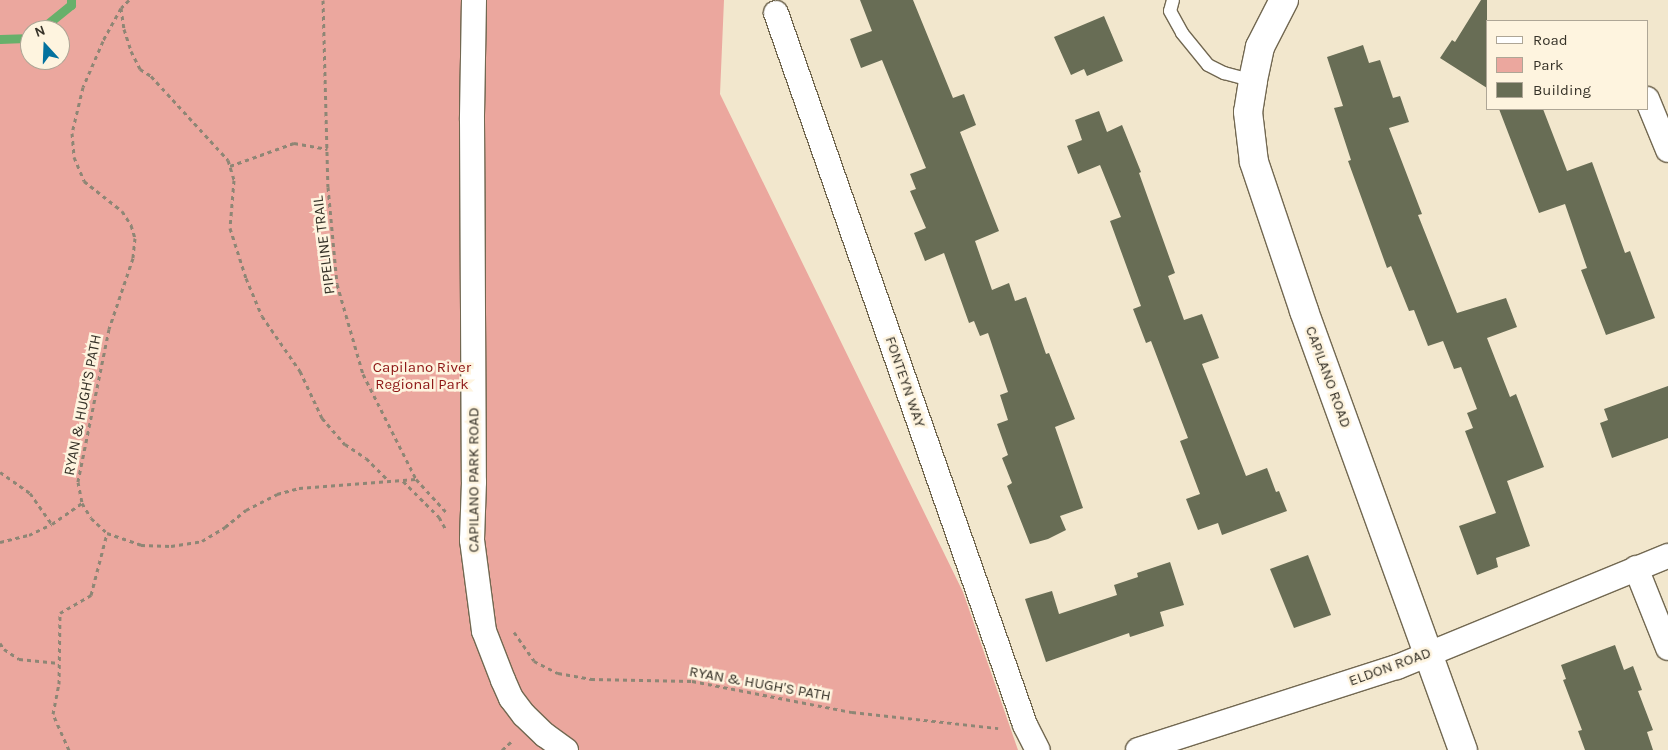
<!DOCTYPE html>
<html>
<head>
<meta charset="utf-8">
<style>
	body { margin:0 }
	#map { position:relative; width:1668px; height:750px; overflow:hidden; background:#f2e7cd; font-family:Karla,sans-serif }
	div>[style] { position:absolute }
	.green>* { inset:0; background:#eba79e }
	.stream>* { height:9px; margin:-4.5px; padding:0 4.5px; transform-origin:4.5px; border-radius:4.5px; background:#67b06b }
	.building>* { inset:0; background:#686d55 }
	.path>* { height:3px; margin-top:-1.5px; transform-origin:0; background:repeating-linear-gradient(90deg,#8e8675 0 4px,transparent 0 8px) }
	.roads { filter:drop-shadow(1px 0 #726851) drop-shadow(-1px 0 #726851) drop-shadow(0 1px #726851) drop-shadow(0 -1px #726851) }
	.service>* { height:12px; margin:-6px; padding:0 6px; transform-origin:6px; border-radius:6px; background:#fff }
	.minor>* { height:24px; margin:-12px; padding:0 12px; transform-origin:12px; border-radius:12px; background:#fff }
	.secondary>* { height:28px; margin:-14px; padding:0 14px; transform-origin:14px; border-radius:14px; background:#fff }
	span { translate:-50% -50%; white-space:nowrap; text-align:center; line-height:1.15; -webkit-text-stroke:5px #fef4df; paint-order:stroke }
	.street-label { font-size:15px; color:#363228 }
	.park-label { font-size:15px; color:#8c1514 }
	.legend { position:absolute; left:1486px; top:20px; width:162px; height:90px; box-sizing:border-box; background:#fef4df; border:1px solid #aea696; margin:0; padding:6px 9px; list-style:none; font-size:15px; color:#363228 }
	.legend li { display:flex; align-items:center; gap:10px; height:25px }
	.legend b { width:25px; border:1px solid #aea696 }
	.north { position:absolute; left:20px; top:20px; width:50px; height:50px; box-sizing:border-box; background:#fef4df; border:1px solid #aea696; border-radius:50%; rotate:340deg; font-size:14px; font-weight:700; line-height:20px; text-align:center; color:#363228 }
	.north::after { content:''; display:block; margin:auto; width:18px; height:22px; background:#04729e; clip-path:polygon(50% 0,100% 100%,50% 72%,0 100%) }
</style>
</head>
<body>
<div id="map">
	<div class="green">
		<div style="clip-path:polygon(evenodd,0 0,724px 0,720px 94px,963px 592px,1018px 750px,0 750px,0 0,30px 30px,60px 30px,60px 60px,30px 60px,30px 30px)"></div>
	</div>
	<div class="stream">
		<div style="left:40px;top:30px;width:40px;rotate:-39deg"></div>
		<div style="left:71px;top:5px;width:5px;rotate:-90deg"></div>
		<div style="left:0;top:39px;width:25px;rotate:-2deg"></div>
		<div style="left:25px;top:38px;width:6px;rotate:-31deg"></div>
	</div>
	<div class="building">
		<div style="clip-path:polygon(860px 0,913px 0,953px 98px,964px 94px,976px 125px,960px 132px,999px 231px,975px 241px,992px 290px,1009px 283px,1015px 301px,1026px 297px,1046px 354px,1049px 353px,1075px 419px,1055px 427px,1083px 508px,1060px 516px,1066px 530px,1048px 539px,1030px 544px,1007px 486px,1012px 483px,1002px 458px,1008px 455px,997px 424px,1008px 420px,1000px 395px,1008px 392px,988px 333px,980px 336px,974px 321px,969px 323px,944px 253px,925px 261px,914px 233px,926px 228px,910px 191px,916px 189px,910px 174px,926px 168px,882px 60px,861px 68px,850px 39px,872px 31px)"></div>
		<div style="clip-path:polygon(1481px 0,1487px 0,1487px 88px,1440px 58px,1452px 40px,1455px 42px)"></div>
		<div style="clip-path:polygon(1104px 16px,1123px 61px,1087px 76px,1084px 69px,1071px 75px,1054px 37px)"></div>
		<div style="clip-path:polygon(1363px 45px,1369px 63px,1380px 60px,1393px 98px,1400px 96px,1409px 122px,1389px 128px,1422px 214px,1418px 215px,1457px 313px,1506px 298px,1517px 327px,1487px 338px,1510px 397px,1516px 394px,1544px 467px,1507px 481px,1530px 546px,1496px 558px,1498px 567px,1477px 575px,1459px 526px,1496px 513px,1465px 431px,1473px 428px,1467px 413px,1477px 409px,1461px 367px,1454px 369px,1443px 341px,1428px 346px,1414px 310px,1409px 311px,1391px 266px,1387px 268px,1348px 161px,1351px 160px,1334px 108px,1343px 106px,1327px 57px)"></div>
		<div style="clip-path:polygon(1499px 109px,1543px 109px,1567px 171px,1592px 162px,1625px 253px,1630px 251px,1655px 318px,1606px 335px,1581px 270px,1587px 268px,1565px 204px,1539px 213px)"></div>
		<div style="clip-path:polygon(1099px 111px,1107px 132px,1122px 125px,1141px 172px,1139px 173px,1175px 273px,1168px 276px,1184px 320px,1202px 314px,1219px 358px,1202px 364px,1246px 476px,1267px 468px,1276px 492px,1279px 491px,1287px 511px,1222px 535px,1218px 523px,1198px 530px,1186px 499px,1200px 494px,1180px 441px,1188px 438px,1151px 341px,1146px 343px,1133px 309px,1141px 306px,1110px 221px,1121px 217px,1100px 165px,1078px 174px,1067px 146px,1082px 140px,1075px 120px)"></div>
		<div style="clip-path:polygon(1668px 386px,1668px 438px,1612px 458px,1600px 423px,1608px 420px,1604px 409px)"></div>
		<div style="clip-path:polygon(1308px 555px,1331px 615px,1294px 628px,1270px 569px)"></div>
		<div style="clip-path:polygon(1170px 562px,1184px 605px,1160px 612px,1164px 626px,1130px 637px,1129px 633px,1046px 662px,1025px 599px,1052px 591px,1059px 614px,1117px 595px,1114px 585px,1138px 577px,1137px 573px)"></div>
		<div style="clip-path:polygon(1615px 645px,1624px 670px,1633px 666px,1642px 690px,1638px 691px,1653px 730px,1647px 732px,1653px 750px,1585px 750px,1578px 731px,1582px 730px,1563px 680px,1566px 679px,1561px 665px)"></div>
	</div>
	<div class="path">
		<div style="left:129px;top:0;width:11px;rotate:135deg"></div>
		<div style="left:121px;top:8px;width:38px;rotate:119deg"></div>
		<div style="left:103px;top:41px;width:50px;rotate:113.5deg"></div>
		<div style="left:83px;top:87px;width:47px;rotate:103.4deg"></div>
		<div style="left:72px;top:133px;width:24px;rotate:85deg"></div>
		<div style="left:74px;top:157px;width:26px;rotate:67deg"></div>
		<div style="left:84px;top:181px;width:48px;rotate:38.3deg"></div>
		<div style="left:122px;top:211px;width:17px;rotate:57deg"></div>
		<div style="left:131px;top:225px;width:14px;rotate:73deg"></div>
		<div style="left:135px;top:238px;width:20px;rotate:96deg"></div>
		<div style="left:133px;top:258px;width:75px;rotate:108.7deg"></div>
		<div style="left:109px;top:329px;width:156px;rotate:101.5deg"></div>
		<div style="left:78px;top:482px;width:21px;rotate:79deg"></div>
		<div style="left:82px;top:503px;width:17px;rotate:59deg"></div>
		<div style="left:91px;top:518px;width:22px;rotate:43deg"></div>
		<div style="left:107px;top:533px;width:36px;rotate:19deg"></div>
		<div style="left:141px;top:545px;width:30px;rotate:2deg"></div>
		<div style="left:171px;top:546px;width:31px;rotate:-9deg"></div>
		<div style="left:202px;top:541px;width:27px;rotate:-31deg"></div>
		<div style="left:225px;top:527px;width:27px;rotate:-39deg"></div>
		<div style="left:246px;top:510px;width:35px;rotate:-27deg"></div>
		<div style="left:277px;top:494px;width:23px;rotate:-15deg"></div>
		<div style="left:299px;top:488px;width:117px;rotate:-4.4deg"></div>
		<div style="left:323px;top:0;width:187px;rotate:88.5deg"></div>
		<div style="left:328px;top:187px;width:97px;rotate:84.7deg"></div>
		<div style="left:337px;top:284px;width:94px;rotate:73.9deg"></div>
		<div style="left:363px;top:374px;width:118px;rotate:63.2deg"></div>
		<div style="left:416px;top:479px;width:46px;rotate:47.6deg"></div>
		<div style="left:121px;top:8px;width:21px;rotate:82deg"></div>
		<div style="left:124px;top:29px;width:23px;rotate:72deg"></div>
		<div style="left:131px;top:51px;width:20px;rotate:63deg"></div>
		<div style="left:140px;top:69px;width:13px;rotate:32deg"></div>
		<div style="left:151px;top:76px;width:114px;rotate:47.5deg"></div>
		<div style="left:228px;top:160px;width:21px;rotate:73deg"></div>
		<div style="left:234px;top:180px;width:48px;rotate:94.8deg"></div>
		<div style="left:230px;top:228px;width:52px;rotate:72.3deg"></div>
		<div style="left:246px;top:278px;width:41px;rotate:67.2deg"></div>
		<div style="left:262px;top:316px;width:67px;rotate:55.4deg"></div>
		<div style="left:300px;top:371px;width:52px;rotate:64.9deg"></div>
		<div style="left:322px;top:418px;width:35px;rotate:49deg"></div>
		<div style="left:345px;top:444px;width:25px;rotate:34deg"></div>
		<div style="left:366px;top:458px;width:33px;rotate:45deg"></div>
		<div style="left:230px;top:166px;width:68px;rotate:-19.8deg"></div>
		<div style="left:294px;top:143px;width:34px;rotate:10deg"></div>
		<div style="left:0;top:472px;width:37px;rotate:35deg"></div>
		<div style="left:30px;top:493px;width:38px;rotate:55deg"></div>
		<div style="left:403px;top:481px;width:51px;rotate:45deg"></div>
		<div style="left:439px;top:517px;width:13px;rotate:61deg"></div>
		<div style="left:0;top:542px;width:30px;rotate:-14deg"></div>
		<div style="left:29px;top:535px;width:25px;rotate:-26deg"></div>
		<div style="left:52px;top:524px;width:37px;rotate:-35deg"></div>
		<div style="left:514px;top:632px;width:35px;rotate:55deg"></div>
		<div style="left:534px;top:661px;width:27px;rotate:27deg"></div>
		<div style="left:558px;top:673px;width:34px;rotate:10deg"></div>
		<div style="left:591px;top:679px;width:101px;rotate:1.1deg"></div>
		<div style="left:692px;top:681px;width:163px;rotate:11deg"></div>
		<div style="left:852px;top:712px;width:147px;rotate:6.3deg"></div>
		<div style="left:0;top:643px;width:7px;rotate:56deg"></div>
		<div style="left:4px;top:649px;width:18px;rotate:34deg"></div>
		<div style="left:19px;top:659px;width:40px;rotate:5.7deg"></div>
		<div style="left:69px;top:750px;width:39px;rotate:-114deg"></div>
		<div style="left:53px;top:714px;width:31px;rotate:-79deg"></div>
		<div style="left:59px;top:684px;width:71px;rotate:-89.2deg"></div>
		<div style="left:60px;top:613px;width:36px;rotate:-30deg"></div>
		<div style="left:91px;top:595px;width:64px;rotate:-75.5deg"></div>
		<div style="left:502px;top:750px;width:15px;rotate:-42deg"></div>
	</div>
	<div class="roads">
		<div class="service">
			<div style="left:1173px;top:0;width:11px;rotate:105deg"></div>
			<div style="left:1170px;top:11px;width:25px;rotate:61deg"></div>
			<div style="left:1182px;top:33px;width:41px;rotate:50.9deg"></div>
			<div style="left:1208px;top:65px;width:18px;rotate:27deg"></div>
			<div style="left:1224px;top:73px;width:30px;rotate:15deg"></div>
		</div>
		<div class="minor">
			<div style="left:474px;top:0;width:120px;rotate:91deg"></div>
			<div style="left:472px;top:120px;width:362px;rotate:89.7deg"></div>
			<div style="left:474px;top:482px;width:58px;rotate:92deg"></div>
			<div style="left:472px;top:540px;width:92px;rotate:82.5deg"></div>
			<div style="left:484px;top:631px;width:53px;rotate:68.8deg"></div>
			<div style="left:503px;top:680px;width:20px;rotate:66deg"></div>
			<div style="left:511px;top:698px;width:21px;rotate:53deg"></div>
			<div style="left:524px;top:715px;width:29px;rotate:44deg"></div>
			<div style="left:545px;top:735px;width:26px;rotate:36deg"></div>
			<div style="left:776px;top:13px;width:754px;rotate:70.72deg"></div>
			<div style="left:1025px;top:725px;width:28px;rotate:63deg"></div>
			<div style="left:1647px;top:99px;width:55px;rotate:67.6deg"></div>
			<div style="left:1636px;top:568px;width:86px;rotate:68.2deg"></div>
			<div style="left:1138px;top:750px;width:272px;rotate:-17.8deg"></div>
			<div style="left:1397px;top:667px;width:293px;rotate:-22.3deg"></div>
		</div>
		<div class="secondary">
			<div style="left:1284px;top:0;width:53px;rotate:117.1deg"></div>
			<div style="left:1260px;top:47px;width:35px;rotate:102deg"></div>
			<div style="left:1253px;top:81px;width:31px;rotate:99deg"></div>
			<div style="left:1248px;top:112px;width:50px;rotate:83.2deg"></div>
			<div style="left:1254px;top:162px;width:157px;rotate:71.4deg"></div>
			<div style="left:1304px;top:311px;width:467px;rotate:70.1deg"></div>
		</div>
	</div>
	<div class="street-label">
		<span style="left:324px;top:245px;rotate:-97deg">PIPELINE TRAIL</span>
		<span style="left:1328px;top:377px;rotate:70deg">CAPILANO ROAD</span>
		<span style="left:905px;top:382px;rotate:71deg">FONTEYN WAY</span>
		<span style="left:83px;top:405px;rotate:-79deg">RYAN &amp; HUGH'S PATH</span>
		<span style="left:474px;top:480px;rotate:-90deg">CAPILANO PARK ROAD</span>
		<span style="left:1390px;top:667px;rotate:-20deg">ELDON ROAD</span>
		<span style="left:760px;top:684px;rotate:10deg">RYAN &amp; HUGH'S PATH</span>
	</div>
	<div class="park-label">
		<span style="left:422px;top:376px">Capilano River<br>Regional Park</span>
	</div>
	<ul class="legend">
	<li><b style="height:6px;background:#fff"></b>Road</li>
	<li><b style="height:14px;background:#eba79e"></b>Park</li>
	<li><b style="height:14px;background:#686d55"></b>Building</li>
	</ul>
	<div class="north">N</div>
</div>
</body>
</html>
